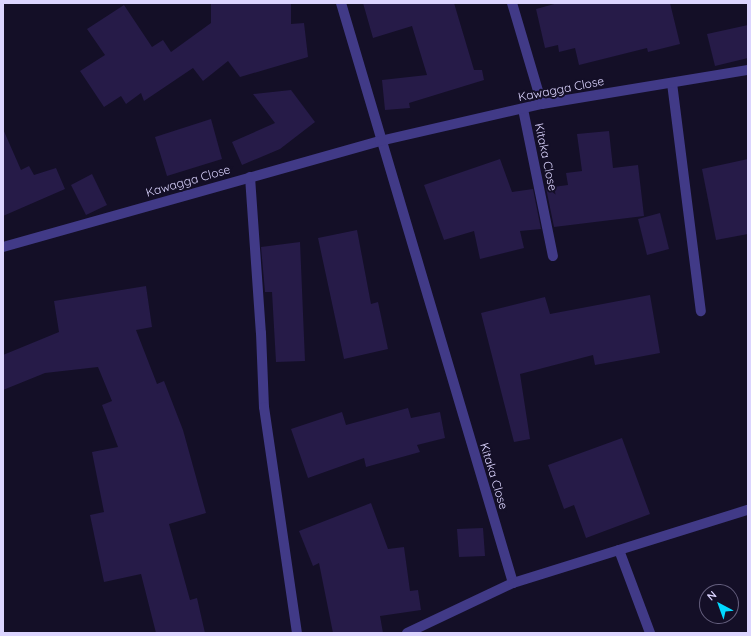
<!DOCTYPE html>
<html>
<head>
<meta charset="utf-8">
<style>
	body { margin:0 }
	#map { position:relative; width:751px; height:636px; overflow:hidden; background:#140f27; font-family:Quicksand,sans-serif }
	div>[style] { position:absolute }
	.building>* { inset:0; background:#261b48 }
	.minor>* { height:10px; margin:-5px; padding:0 5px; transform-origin:5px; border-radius:5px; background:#413a87 }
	span { translate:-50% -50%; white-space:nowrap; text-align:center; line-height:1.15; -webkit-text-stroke:4px #140f27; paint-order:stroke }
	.street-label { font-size:12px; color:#dcd5ff }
	.frame { position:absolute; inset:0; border:4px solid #dcd5ff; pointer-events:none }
	.north { position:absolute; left:699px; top:584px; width:40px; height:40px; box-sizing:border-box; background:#140f27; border:1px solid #645e7d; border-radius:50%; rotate:319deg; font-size:11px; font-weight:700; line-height:16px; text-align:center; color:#dcd5ff }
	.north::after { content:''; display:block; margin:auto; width:14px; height:18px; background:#01d9ff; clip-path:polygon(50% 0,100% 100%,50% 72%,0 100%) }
</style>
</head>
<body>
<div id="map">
	<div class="building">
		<div style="clip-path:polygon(211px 3px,291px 3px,291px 24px,304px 23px,308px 57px,240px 77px,228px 61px,203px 81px,193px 68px,144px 101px,141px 93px,126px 104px,121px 96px,104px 107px,80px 71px,105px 55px,87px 29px,124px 5px,152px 47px,163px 40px,171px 52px,211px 23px)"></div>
		<div style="clip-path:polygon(363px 3px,454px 3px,474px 70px,482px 70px,484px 80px,409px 103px,410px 108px,385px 110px,382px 80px,427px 75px,412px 26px,373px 38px)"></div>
		<div style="clip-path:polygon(558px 3px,670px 3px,680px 44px,648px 52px,647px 48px,579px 65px,575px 48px,559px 52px,558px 45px,545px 48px,536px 9px)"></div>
		<div style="clip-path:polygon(748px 25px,748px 58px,715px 66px,707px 34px)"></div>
		<div style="clip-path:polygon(291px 90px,315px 122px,280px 149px,242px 165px,232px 142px,275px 123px,253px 94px)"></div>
		<div style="clip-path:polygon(211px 119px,222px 159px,167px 176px,155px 137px)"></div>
		<div style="clip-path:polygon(3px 129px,21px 170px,29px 166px,34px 175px,56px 168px,65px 189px,3px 216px)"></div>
		<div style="clip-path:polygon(609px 131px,613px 168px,638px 165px,644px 216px,554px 227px,546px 188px,568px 185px,566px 173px,582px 171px,577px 134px)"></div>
		<div style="clip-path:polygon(500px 159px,512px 192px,533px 189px,541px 229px,520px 231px,524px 248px,480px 259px,474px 231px,444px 240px,424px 185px)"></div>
		<div style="clip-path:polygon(748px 159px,748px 234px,716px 240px,702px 169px)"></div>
		<div style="clip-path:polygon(92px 174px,107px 205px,86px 215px,71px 185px)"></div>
		<div style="clip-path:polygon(660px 213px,669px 249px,647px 255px,638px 219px)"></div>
		<div style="clip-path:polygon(357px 230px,371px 304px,378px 302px,388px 349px,344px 359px,318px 238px)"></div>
		<div style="clip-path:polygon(300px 242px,305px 361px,276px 362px,272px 292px,265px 292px,261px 247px)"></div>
		<div style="clip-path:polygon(146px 286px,152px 327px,136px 330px,157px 384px,164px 381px,183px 430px,206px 513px,169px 524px,190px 600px,197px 598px,205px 633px,156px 633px,141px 574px,104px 582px,90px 515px,104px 512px,92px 452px,118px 447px,102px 405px,112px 401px,98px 367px,45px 373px,3px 390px,3px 355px,59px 332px,54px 301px)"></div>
		<div style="clip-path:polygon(650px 295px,660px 353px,595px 365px,593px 355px,520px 374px,530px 439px,514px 442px,481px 313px,545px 297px,550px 314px)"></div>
		<div style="clip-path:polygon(408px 408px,411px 418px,440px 412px,445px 438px,417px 445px,420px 452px,366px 467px,364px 458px,308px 478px,291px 429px,342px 412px,346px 425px)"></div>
		<div style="clip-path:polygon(622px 438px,650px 514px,586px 538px,574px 505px,564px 509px,548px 465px)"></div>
		<div style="clip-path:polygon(371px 503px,388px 549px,404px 547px,410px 591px,418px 590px,421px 610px,380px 616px,383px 633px,333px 633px,319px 563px,313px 566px,299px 531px)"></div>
		<div style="clip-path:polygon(483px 528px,485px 556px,459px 557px,457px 529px)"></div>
	</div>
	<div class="minor">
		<div style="left:341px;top:3px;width:605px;rotate:73.48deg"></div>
		<div style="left:512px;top:3px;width:105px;rotate:73.5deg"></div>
		<div style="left:672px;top:83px;width:230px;rotate:82.8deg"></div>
		<div style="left:523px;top:109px;width:150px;rotate:78.5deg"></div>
		<div style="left:250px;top:177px;width:156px;rotate:86deg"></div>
		<div style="left:261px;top:333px;width:74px;rotate:87.7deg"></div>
		<div style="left:264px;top:407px;width:228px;rotate:81.7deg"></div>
		<div style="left:3px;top:247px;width:392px;rotate:-15.7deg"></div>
		<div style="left:380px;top:141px;width:166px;rotate:-12.9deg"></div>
		<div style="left:542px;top:104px;width:209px;rotate:-9.4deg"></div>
		<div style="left:619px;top:550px;width:89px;rotate:69.5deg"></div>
		<div style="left:407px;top:633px;width:117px;rotate:-25.3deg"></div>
		<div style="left:513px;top:583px;width:246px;rotate:-17.3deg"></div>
	</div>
	<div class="street-label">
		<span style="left:561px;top:89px;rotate:-11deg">Kawagga Close</span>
		<span style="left:546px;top:157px;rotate:78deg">Kitaka Close</span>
		<span style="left:188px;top:181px;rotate:-16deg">Kawagga Close</span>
		<span style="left:494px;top:476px;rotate:73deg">Kitaka Close</span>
	</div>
	<div class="frame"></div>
	<div class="north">N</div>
</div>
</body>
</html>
